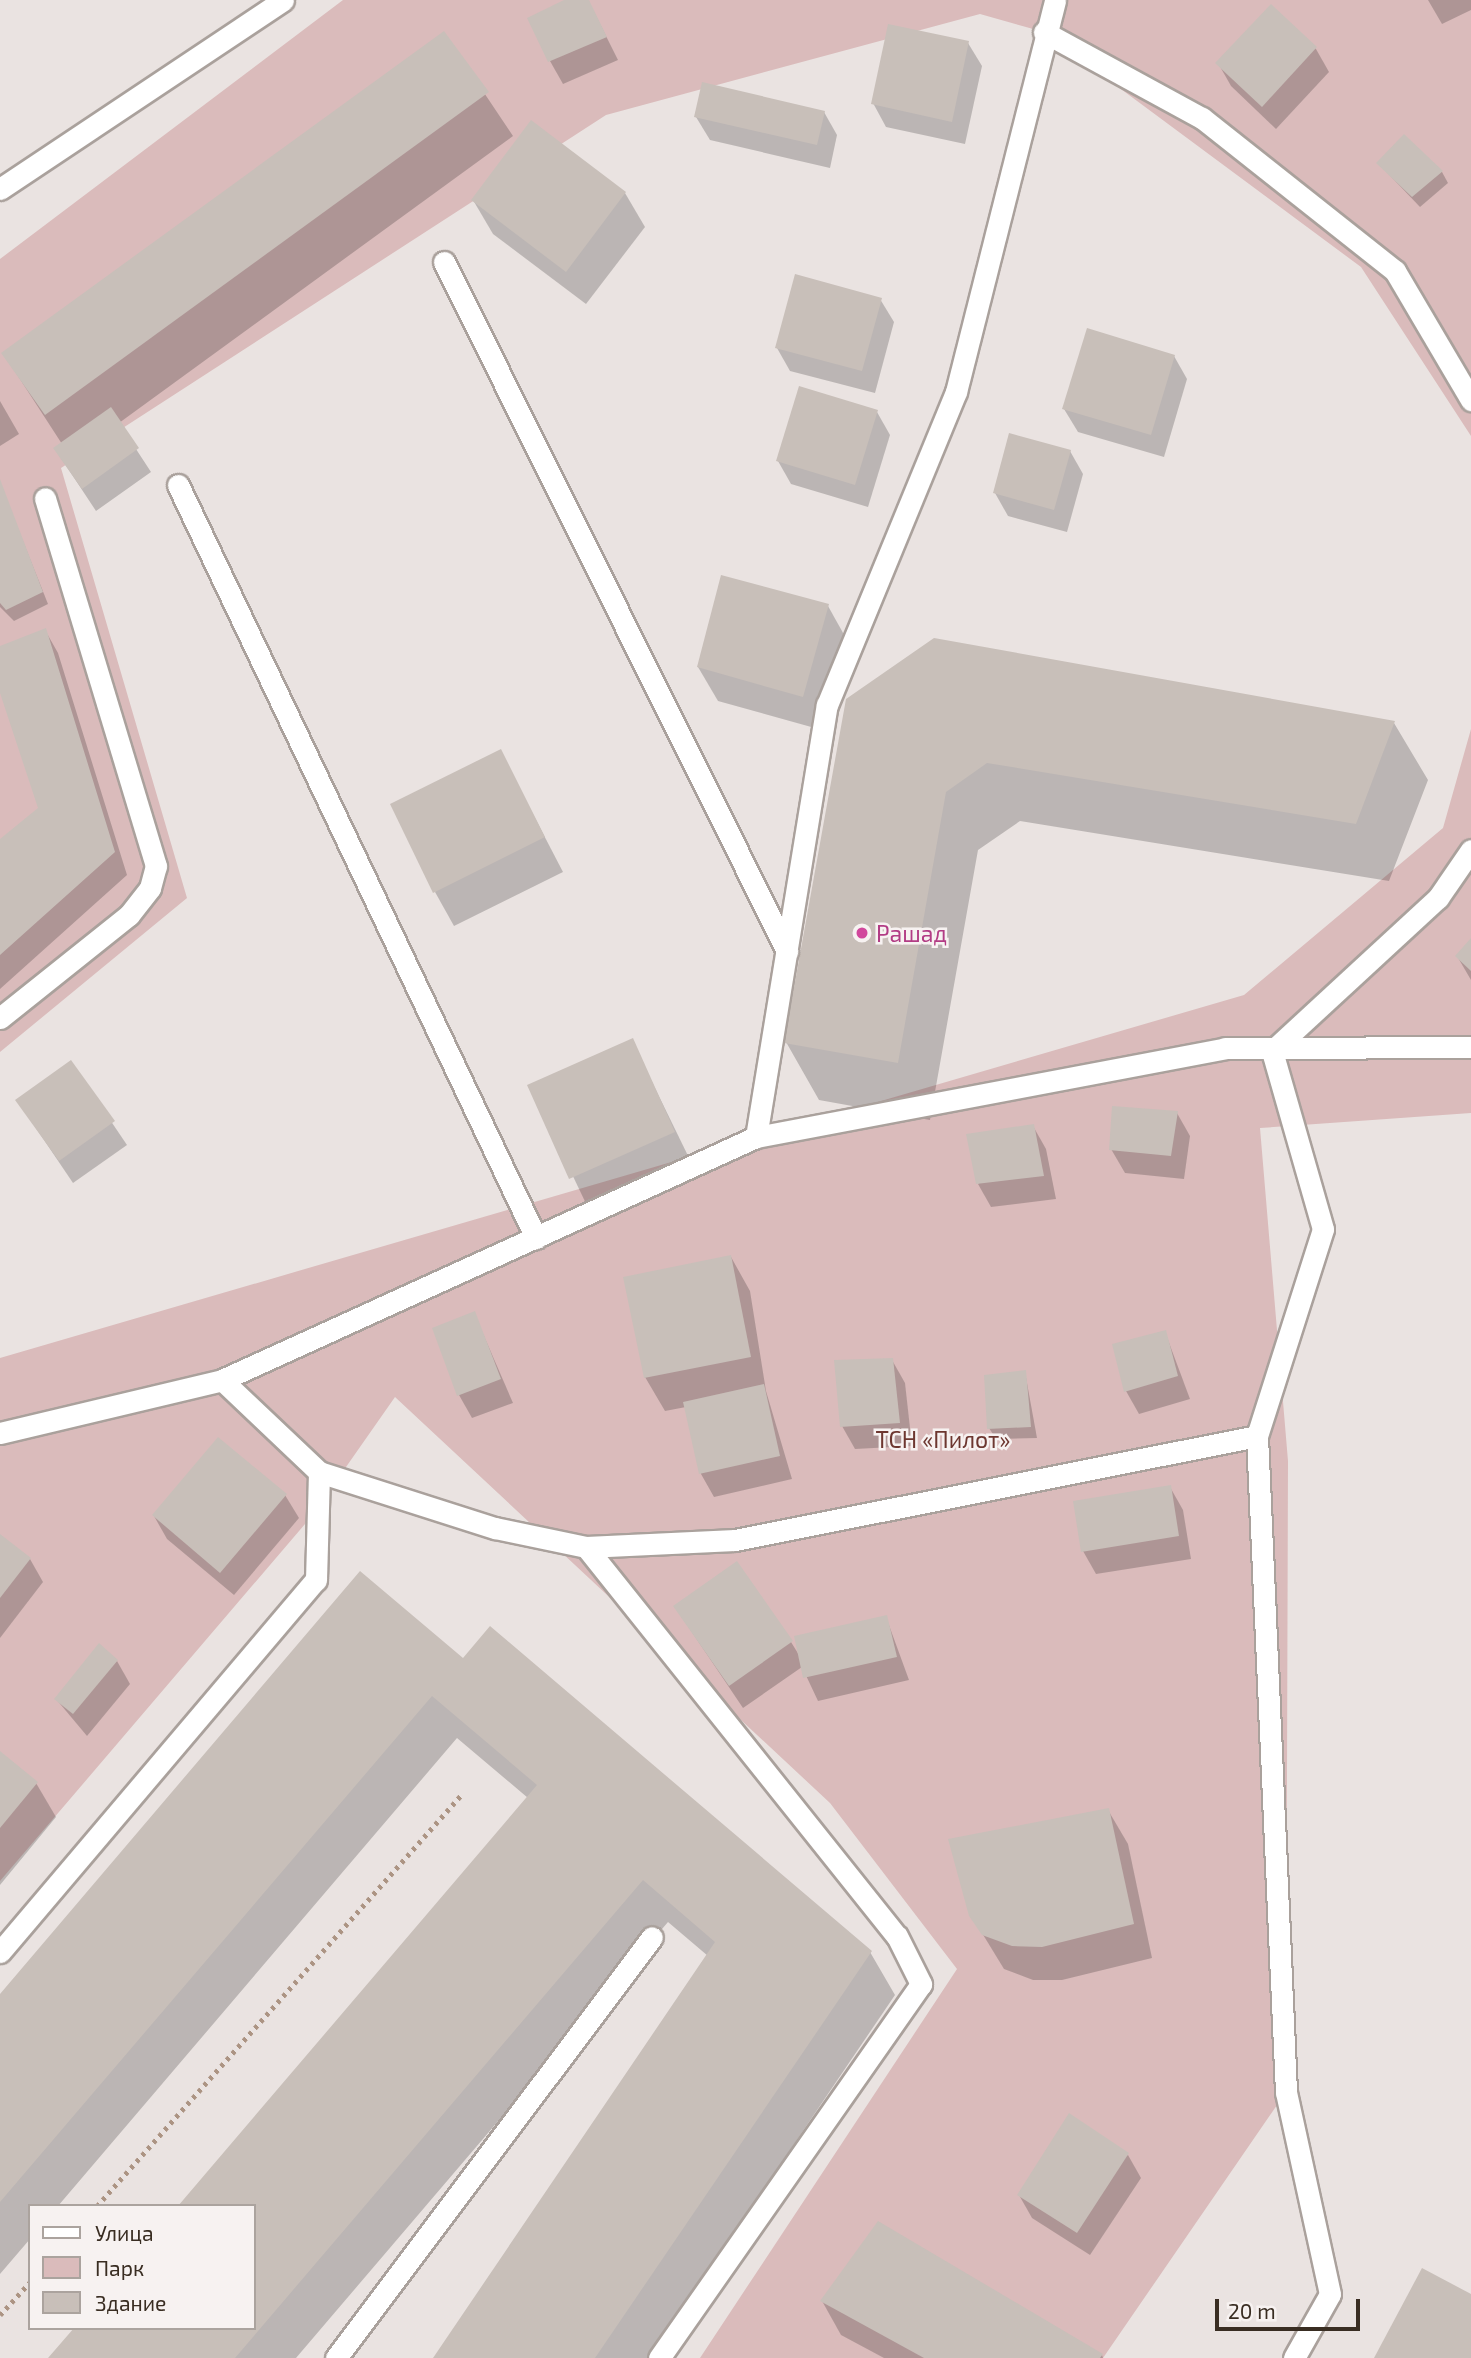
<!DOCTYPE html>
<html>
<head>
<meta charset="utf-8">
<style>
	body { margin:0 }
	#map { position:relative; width:1471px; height:2358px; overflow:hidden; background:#eae3e1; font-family:"Exo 2",sans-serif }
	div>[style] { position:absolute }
	.green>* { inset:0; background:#dabbbb }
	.shadow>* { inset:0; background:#0003 }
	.building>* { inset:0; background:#c8bfb9 }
	.path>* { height:4.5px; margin-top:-2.25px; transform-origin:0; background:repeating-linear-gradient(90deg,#ac9483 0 3.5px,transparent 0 8.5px) }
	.roads { filter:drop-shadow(2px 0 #aaa19c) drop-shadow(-2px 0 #aaa19c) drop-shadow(0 2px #aaa19c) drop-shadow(0 -2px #aaa19c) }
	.minor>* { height:21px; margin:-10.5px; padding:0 10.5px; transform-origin:10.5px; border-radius:10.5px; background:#fff }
	.dots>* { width:19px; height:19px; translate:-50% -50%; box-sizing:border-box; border:4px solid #f7f2f1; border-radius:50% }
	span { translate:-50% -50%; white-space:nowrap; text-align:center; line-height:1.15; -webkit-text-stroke:5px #f7f2f1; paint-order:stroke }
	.hotel-label { font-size:23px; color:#b23c85 }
	.left { translate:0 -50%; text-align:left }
	.park-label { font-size:23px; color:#6d3730 }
	.legend { position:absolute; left:28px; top:2204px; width:228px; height:126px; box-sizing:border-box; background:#f7f2f1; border:2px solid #aba39e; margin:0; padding:9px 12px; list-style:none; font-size:21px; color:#392d22 }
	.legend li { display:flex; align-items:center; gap:14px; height:35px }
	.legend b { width:35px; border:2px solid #aba39e }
	.scale { position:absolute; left:1215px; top:2299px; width:145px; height:32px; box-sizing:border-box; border:4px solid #392d22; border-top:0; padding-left:9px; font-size:21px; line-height:24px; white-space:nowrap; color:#392d22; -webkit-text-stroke:5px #f7f2f1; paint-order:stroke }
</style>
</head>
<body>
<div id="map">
	<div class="green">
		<div style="clip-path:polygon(343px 0,1471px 0,1471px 436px,1361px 267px,1044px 32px,980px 14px,606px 115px,61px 468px,187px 898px,0 1052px,0 259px)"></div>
		<div style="clip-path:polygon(1471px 729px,1471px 1113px,1260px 1128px,1288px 1461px,1286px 2092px,1103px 2358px,700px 2358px,957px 1969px,830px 1803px,395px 1397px,311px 1517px,0 1881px,0 1358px,1244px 995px,1443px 828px)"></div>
	</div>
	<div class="shadow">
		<div style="clip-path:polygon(568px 0,588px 0,618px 60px,563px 84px,550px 61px)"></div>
		<div style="clip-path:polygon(1471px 0,1471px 10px,1442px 24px,1428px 0)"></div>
		<div style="clip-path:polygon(1271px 6px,1316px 49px,1329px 72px,1276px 129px,1231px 86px,1218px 63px)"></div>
		<div style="clip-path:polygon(444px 33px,513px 136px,119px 423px,151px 472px,96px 511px,55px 449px,62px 444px,3px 353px)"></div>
		<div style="clip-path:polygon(968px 43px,982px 66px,965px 144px,886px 127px,873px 103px)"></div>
		<div style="clip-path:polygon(824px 112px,837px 135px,830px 168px,710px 140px,696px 117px)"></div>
		<div style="clip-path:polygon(1378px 163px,1442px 172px,1448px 183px,1420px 207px)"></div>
		<div style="clip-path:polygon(625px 193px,645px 227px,586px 304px,493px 234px,473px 200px)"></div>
		<div style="clip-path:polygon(880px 299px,894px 322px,875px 393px,790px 371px,777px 348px)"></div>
		<div style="clip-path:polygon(1174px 356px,1187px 379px,1164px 457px,1078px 432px,1064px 409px)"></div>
		<div style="clip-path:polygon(0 401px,19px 434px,0 446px)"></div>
		<div style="clip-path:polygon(877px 412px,890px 435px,868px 507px,791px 484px,778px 461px)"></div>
		<div style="clip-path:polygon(1070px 451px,1083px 474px,1067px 532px,1008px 516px,995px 493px)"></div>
		<div style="clip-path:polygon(1px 486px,48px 604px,14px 621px,0 607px)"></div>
		<div style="clip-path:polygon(828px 606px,847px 640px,822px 730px,718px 701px,698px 667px)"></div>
		<div style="clip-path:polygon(45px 630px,58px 653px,127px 875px,0 989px,0 842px,40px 808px,0 687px,0 648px)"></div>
		<div style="clip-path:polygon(847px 700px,1394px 723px,1428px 780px,1389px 881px,1020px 821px,978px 850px,930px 1120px,819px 1100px,786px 1042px)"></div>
		<div style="clip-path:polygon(500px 751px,563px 872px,454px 926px,435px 892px)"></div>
		<div style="clip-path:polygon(1471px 940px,1471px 980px,1457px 956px)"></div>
		<div style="clip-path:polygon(632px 1041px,693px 1166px,590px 1212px,530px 1086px)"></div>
		<div style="clip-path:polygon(71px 1062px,127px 1145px,73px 1183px,17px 1100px)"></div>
		<div style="clip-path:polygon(1177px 1113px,1190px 1136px,1184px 1179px,1125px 1173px,1111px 1149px)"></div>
		<div style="clip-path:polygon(1033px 1126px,1046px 1149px,1056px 1199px,991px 1207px,978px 1184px)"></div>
		<div style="clip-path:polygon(731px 1257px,750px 1291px,766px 1391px,792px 1479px,714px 1497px,701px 1474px,686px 1407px,665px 1411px,645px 1377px)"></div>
		<div style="clip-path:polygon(474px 1313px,513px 1403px,472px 1418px,459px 1395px)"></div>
		<div style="clip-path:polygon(1165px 1332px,1190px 1399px,1139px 1414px,1126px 1391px)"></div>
		<div style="clip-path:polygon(892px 1360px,905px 1383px,912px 1446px,855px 1449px,842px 1426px)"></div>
		<div style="clip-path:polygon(1025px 1372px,1037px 1438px,996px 1439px,989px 1428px)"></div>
		<div style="clip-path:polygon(1170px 1487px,1183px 1510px,1191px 1559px,1096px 1574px,1083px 1551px)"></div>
		<div style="clip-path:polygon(285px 1495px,299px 1518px,234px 1595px,167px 1539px,154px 1516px)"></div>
		<div style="clip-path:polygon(0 1536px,30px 1559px,43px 1582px,0 1638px)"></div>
		<div style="clip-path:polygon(675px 1607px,791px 1642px,799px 1655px,886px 1617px,909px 1680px,818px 1701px,802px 1667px,743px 1708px)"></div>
		<div style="clip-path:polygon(117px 1661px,130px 1684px,87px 1736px,56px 1699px)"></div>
		<div style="clip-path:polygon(463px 1661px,870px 1952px,895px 1995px,649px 2358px,435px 2358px,708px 1956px,668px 1922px,296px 2358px,50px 2358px,254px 2328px,254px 2206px,528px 1798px,457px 1738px,58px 2206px,30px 2206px,30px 2239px,0 2274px,0 1996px)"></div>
		<div style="clip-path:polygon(0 1753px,36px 1783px,56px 1817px,0 1885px)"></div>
		<div style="clip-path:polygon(1108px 1810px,1128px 1844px,1152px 1958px,1062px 1980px,1033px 1980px,1004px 1969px,971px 1915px)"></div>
		<div style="clip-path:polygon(1128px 2155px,1141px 2178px,1090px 2255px,1032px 2218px,1019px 2195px)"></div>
		<div style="clip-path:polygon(822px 2301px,1102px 2355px,1103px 2358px,884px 2358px,841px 2335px)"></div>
	</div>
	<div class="building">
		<div style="clip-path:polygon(564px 0,589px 0,607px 37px,548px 62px,527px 18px)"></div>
		<div style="clip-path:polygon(1271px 4px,1317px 47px,1262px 107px,1215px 63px)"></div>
		<div style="clip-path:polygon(888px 24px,969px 41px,952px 122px,871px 104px)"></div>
		<div style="clip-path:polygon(444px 31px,489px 92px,45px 415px,1px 353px)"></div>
		<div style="clip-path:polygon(702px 82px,825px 111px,817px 145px,694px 117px)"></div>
		<div style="clip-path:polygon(531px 120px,626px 192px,566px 272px,471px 200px)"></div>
		<div style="clip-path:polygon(1404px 134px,1443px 171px,1412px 197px,1376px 163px)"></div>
		<div style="clip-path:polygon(795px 274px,882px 298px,862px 371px,775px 348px)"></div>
		<div style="clip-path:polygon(1087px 328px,1175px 355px,1151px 435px,1062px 409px)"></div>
		<div style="clip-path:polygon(799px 386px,878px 410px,855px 485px,776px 461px)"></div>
		<div style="clip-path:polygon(111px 407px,139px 448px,82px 489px,53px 448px)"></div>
		<div style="clip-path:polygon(1009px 433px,1071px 450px,1054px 510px,993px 493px)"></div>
		<div style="clip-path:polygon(0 479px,43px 592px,6px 610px,0 603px)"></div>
		<div style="clip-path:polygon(721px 575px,829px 604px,803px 697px,697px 667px)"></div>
		<div style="clip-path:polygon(46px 628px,115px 852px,0 955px,0 839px,38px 808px,0 693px,0 646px)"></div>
		<div style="clip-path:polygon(934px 638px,1395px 721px,1356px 824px,987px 763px,946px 792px,898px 1063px,784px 1043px,846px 699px)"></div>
		<div style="clip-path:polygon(501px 749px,545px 837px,433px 893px,390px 804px)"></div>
		<div style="clip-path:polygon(1471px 938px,1471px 971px,1455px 956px)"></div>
		<div style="clip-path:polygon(633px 1038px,675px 1132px,569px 1179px,527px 1085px)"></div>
		<div style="clip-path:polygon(71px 1060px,115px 1121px,59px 1161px,15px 1100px)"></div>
		<div style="clip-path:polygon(1112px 1106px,1178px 1111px,1171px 1156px,1109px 1150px)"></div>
		<div style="clip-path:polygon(1034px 1124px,1044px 1176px,976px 1184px,966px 1134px)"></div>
		<div style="clip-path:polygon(731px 1255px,751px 1357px,644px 1378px,623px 1277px)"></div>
		<div style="clip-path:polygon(475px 1311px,501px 1379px,457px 1396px,432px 1328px)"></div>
		<div style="clip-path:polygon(1166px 1330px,1178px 1376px,1124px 1392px,1112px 1344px)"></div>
		<div style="clip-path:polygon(893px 1358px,900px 1423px,840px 1427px,834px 1360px)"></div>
		<div style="clip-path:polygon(1026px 1370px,1031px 1427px,987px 1429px,984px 1375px)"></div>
		<div style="clip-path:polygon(764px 1384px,780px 1456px,699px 1474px,683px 1402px)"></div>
		<div style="clip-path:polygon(218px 1437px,287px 1494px,220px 1573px,152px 1515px)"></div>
		<div style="clip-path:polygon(1171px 1485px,1179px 1536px,1081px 1552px,1073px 1501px)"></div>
		<div style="clip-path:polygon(0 1534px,31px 1558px,0 1598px)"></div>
		<div style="clip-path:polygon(737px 1561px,793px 1641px,729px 1686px,673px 1606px)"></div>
		<div style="clip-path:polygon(360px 1571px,463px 1658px,490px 1626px,872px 1951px,595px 2358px,433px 2358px,715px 1942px,643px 1880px,235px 2358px,48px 2358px,74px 2328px,254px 2328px,254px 2206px,178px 2206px,537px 1785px,432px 1696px,0 2202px,0 1994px)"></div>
		<div style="clip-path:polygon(887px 1615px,897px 1657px,803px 1678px,794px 1636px)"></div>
		<div style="clip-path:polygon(99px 1643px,118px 1660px,73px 1714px,54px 1699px)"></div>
		<div style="clip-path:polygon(0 1751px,38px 1782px,0 1828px)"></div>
		<div style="clip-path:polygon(1109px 1808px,1134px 1924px,1042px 1947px,1012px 1946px,982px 1935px,969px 1916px,948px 1839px)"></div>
		<div style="clip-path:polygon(1069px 2113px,1129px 2153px,1077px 2233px,1017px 2195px)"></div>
		<div style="clip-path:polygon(878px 2221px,1103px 2354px,1100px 2358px,924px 2358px,820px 2301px)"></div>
		<div style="clip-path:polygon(1422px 2268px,1471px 2294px,1471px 2358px,1374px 2358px)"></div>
	</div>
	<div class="path">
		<div style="left:97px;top:2206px;width:550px;rotate:-48.46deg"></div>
		<div style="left:0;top:2315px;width:45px;rotate:-47.7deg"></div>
	</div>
	<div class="roads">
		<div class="minor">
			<div style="left:1044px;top:32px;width:180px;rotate:28.6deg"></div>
			<div style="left:1202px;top:118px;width:246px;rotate:38.4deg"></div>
			<div style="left:1395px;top:271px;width:150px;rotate:59.5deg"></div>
			<div style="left:0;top:189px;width:340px;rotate:-33.7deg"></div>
			<div style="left:444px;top:262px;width:770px;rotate:63.53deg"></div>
			<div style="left:178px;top:485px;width:834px;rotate:64.57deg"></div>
			<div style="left:0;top:1018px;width:165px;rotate:-38.6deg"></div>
			<div style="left:129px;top:915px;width:34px;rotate:-52deg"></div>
			<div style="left:150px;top:888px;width:23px;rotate:-75deg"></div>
			<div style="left:156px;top:866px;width:384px;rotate:-106.8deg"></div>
			<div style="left:756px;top:1137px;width:438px;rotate:-80.7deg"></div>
			<div style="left:827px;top:705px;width:339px;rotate:-67.6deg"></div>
			<div style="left:956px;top:392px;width:404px;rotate:-75.8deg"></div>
			<div style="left:222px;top:1380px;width:134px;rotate:43.5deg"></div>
			<div style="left:319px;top:1472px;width:185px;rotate:17.7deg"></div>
			<div style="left:495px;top:1528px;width:93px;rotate:11.8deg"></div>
			<div style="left:586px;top:1547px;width:498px;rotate:51.4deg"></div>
			<div style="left:897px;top:1936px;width:54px;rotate:63.4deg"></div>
			<div style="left:921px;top:1984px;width:457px;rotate:125deg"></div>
			<div style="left:0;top:1433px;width:228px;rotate:-13.4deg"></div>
			<div style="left:222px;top:1380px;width:587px;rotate:-24.47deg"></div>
			<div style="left:756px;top:1137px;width:477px;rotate:-10.7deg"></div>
			<div style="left:1225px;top:1048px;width:246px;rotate:-0.2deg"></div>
			<div style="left:586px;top:1547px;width:149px;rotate:-2.7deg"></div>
			<div style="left:735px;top:1540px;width:532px;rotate:-11.27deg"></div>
			<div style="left:0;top:1952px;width:488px;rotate:-49.7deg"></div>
			<div style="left:316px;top:1580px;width:108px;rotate:-88.4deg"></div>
			<div style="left:336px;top:2358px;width:526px;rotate:-53.11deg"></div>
			<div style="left:1294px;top:2358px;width:73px;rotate:-60.6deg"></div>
			<div style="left:1330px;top:2294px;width:207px;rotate:-102.3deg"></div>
			<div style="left:1286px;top:2092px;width:657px;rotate:-92.53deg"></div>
			<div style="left:1257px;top:1436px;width:217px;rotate:-72.3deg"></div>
			<div style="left:1323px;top:1229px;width:185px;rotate:-106deg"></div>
			<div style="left:1272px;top:1051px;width:226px;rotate:-42.7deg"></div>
			<div style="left:1438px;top:898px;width:58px;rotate:-55.5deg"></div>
		</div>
	</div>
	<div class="dots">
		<div style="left:862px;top:933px;background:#d1479c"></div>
	</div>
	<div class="hotel-label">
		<span class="left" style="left:876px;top:933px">Рашад</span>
	</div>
	<div class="park-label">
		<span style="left:943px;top:1439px">ТСН «Пилот»</span>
	</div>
	<ul class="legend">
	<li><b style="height:9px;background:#fff"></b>Улица</li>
	<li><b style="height:19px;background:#dabbbb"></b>Парк</li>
	<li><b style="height:19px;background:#c8bfb9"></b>Здание</li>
	</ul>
	<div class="scale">20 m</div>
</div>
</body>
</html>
